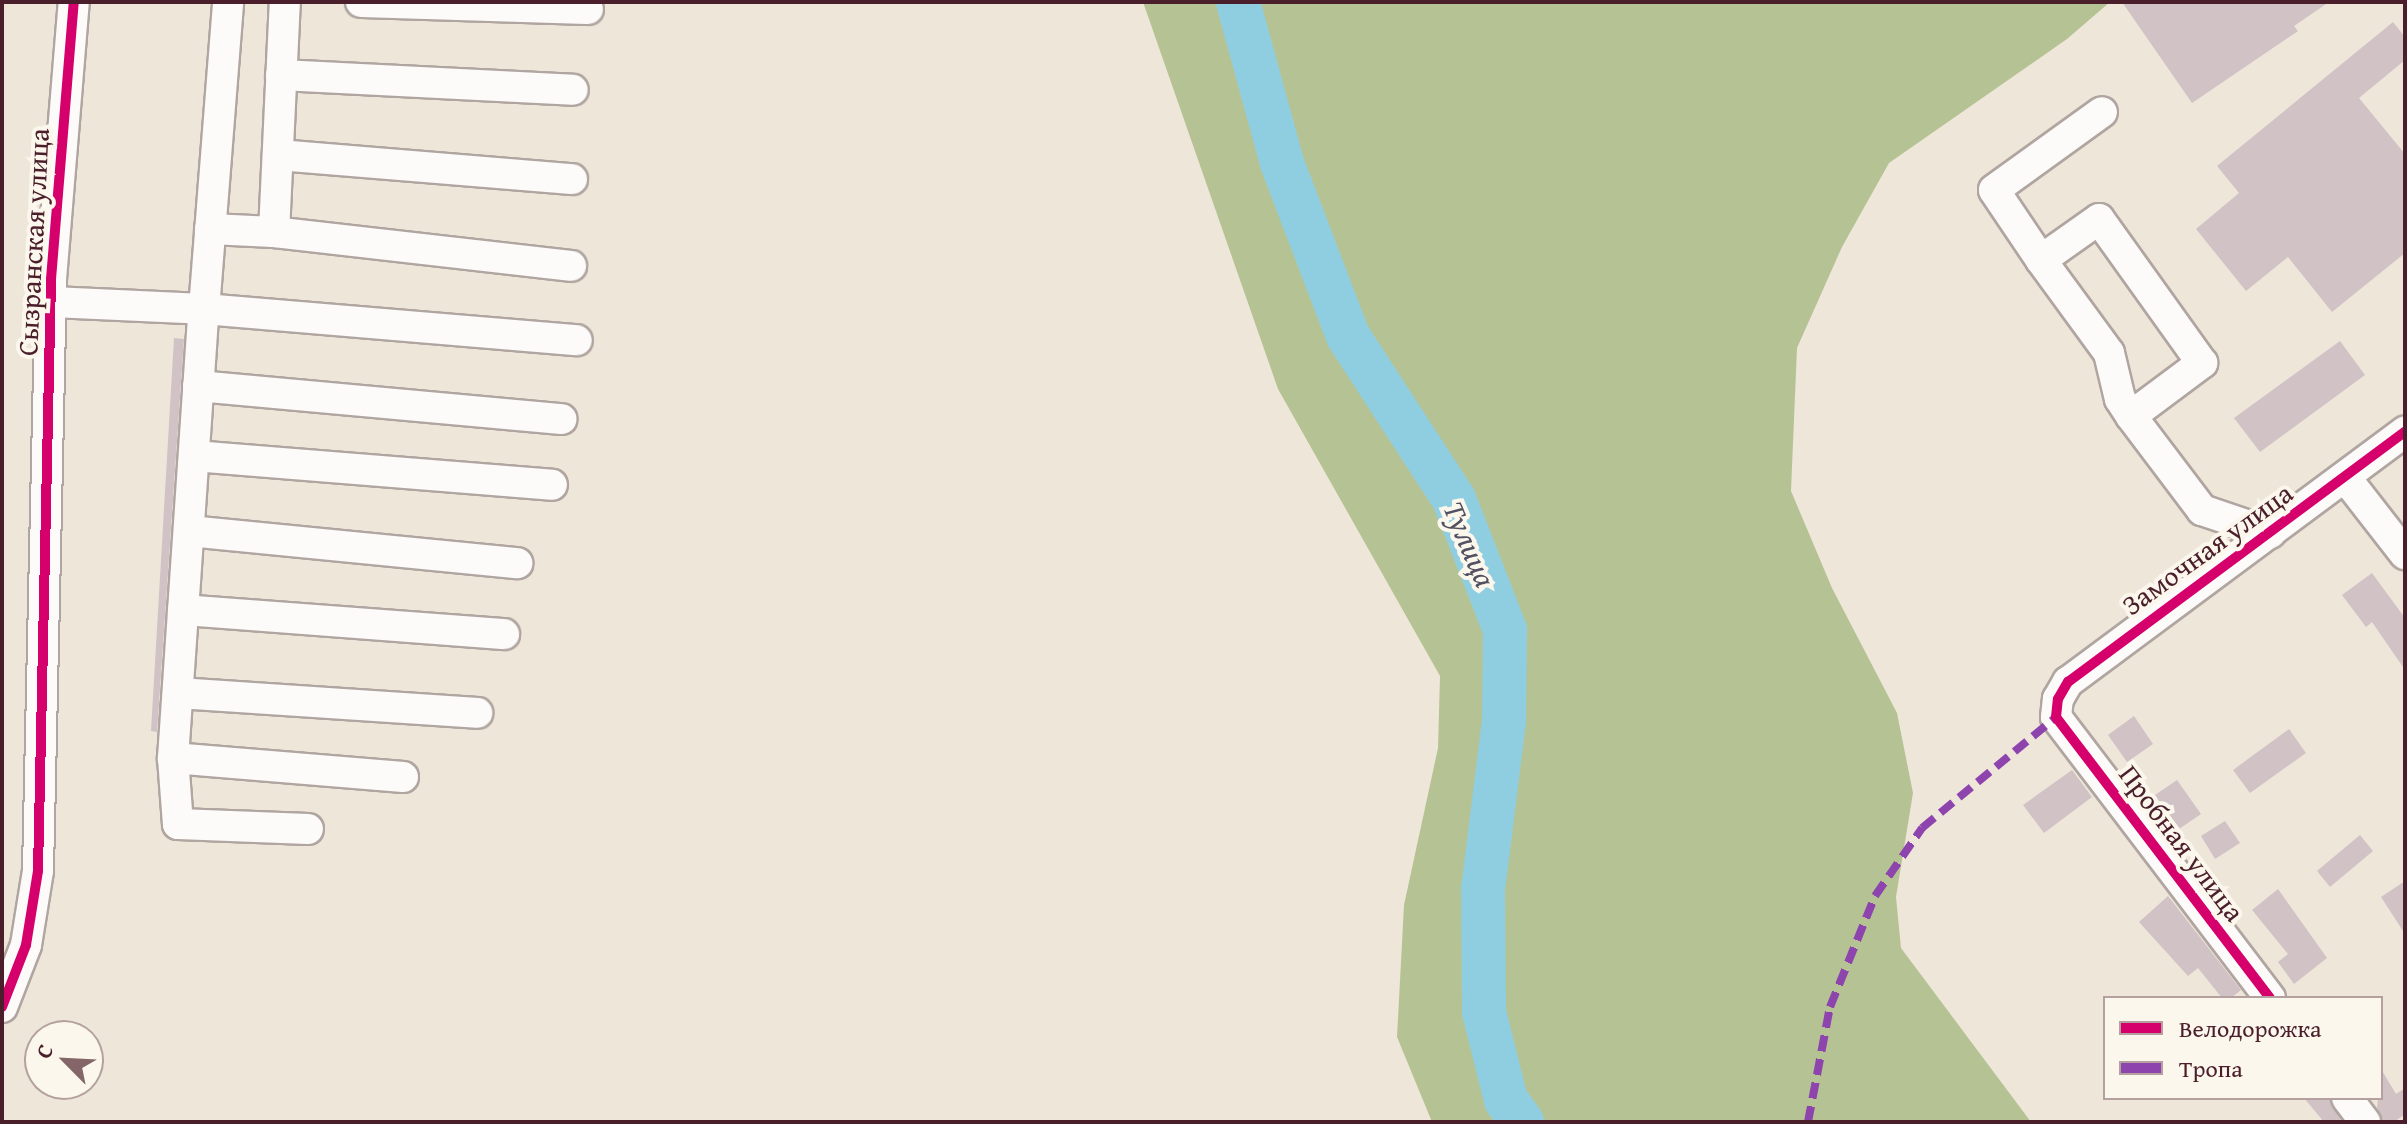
<!DOCTYPE html>
<html>
<head>
<meta charset="utf-8">
<style>
	body { margin:0 }
	#map { position:relative; width:2407px; height:1124px; overflow:hidden; background:#efe6da; font-family:"Gentium Book Plus",serif }
	div>[style] { position:absolute }
	.forest>* { inset:0; background:#b5c394 }
	.river>* { height:44px; margin:-22px; padding:0 22px; transform-origin:22px; border-radius:22px; background:#8fcee1 }
	.building>* { inset:0; background:#d0c2c5 }
	.roads { filter:drop-shadow(2px 0 #b0a5a0) drop-shadow(-2px 0 #b0a5a0) drop-shadow(0 2px #b0a5a0) drop-shadow(0 -2px #b0a5a0) }
	.minor>* { height:30px; margin:-15px; padding:0 15px; transform-origin:15px; border-radius:15px; background:#fdfbf9 }
	.quiet>* { height:8px; margin-top:-4px; transform-origin:0; background:repeating-linear-gradient(90deg,#8e44ad 0 16px,transparent 0 24px) }
	.cycleway>* { height:10px; margin:-5px; padding:0 5px; transform-origin:5px; border-radius:5px; background:#d6006c }
	span { translate:-50% -50%; white-space:nowrap; text-align:center; line-height:1.15; -webkit-text-stroke:8px #fbf7ec; paint-order:stroke }
	.street-label { font-size:28px; color:#4a1f2b }
	.water-label { font-size:30px; color:#525162; font-style:italic }
	.frame { position:absolute; inset:0; border:4px solid #4a1f2b; pointer-events:none }
	.legend { position:absolute; left:2103px; top:996px; width:280px; height:104px; box-sizing:border-box; background:#fbf7ec; border:2px solid #b4a19f; margin:0; padding:10px 14px; list-style:none; font-size:24px; color:#4a1f2b }
	.legend li { display:flex; align-items:center; gap:16px; height:40px }
	.legend b { width:40px; border:2px solid #b4a19f }
	.north { position:absolute; left:24px; top:1020px; width:80px; height:80px; box-sizing:border-box; background:#fbf7ec; border:2px solid #b4a19f; border-radius:50%; rotate:294deg; font-size:22px; font-weight:700; line-height:32px; text-align:center; color:#4a1f2b }
	.north::after { content:''; display:block; margin:auto; width:28px; height:36px; background:#846568; clip-path:polygon(50% 0,100% 100%,50% 72%,0 100%) }
</style>
</head>
<body>
<div id="map">
	<div class="forest">
		<div style="clip-path:polygon(1143px 2px,2110px 2px,2067px 39px,1889px 163px,1842px 247px,1797px 348px,1791px 491px,1832px 588px,1897px 713px,1913px 793px,1896px 897px,1901px 948px,2031px 1122px,1432px 1122px,1397px 1037px,1404px 905px,1438px 748px,1440px 676px,1278px 389px)"></div>
	</div>
	<div class="river">
		<div style="left:1238px;top:2px;width:167px;rotate:74.7deg"></div>
		<div style="left:1282px;top:163px;width:185px;rotate:69.1deg"></div>
		<div style="left:1348px;top:336px;width:194px;rotate:57deg"></div>
		<div style="left:1454px;top:499px;width:141px;rotate:68.7deg"></div>
		<div style="left:1505px;top:630px;width:91px;rotate:90.6deg"></div>
		<div style="left:1504px;top:721px;width:169px;rotate:97.1deg"></div>
		<div style="left:1483px;top:889px;width:123px;rotate:89.5deg"></div>
		<div style="left:1484px;top:1012px;width:91px;rotate:76deg"></div>
		<div style="left:1506px;top:1100px;width:27px;rotate:54deg"></div>
	</div>
	<div class="building">
		<div style="clip-path:polygon(2122px 2px,2329px 2px,2294px 26px,2298px 31px,2192px 103px)"></div>
		<div style="clip-path:polygon(2393px 22px,2405px 37px,2405px 60px,2359px 98px,2405px 154px,2405px 253px,2332px 312px,2288px 257px,2246px 291px,2196px 229px,2239px 193px,2217px 166px)"></div>
		<div style="clip-path:polygon(174px 338px,184px 339px,157px 732px,151px 731px)"></div>
		<div style="clip-path:polygon(2340px 341px,2365px 375px,2260px 452px,2234px 418px)"></div>
		<div style="clip-path:polygon(2372px 573px,2405px 618px,2405px 670px,2372px 622px,2366px 627px,2342px 595px)"></div>
		<div style="clip-path:polygon(2134px 716px,2153px 744px,2127px 762px,2108px 735px)"></div>
		<div style="clip-path:polygon(2289px 729px,2306px 753px,2250px 793px,2233px 770px)"></div>
		<div style="clip-path:polygon(2072px 770px,2092px 797px,2044px 833px,2023px 805px)"></div>
		<div style="clip-path:polygon(2177px 780px,2201px 814px,2179px 829px,2155px 795px)"></div>
		<div style="clip-path:polygon(2225px 821px,2240px 843px,2215px 859px,2201px 836px)"></div>
		<div style="clip-path:polygon(2360px 835px,2373px 851px,2330px 887px,2317px 871px)"></div>
		<div style="clip-path:polygon(2405px 881px,2405px 934px,2381px 897px)"></div>
		<div style="clip-path:polygon(2278px 889px,2327px 958px,2294px 984px,2278px 962px,2288px 954px,2252px 910px)"></div>
		<div style="clip-path:polygon(2168px 896px,2241px 990px,2231px 998px,2222px 998px,2198px 968px,2188px 976px,2139px 922px)"></div>
		<div style="clip-path:polygon(2381px 1069px,2396px 1094px,2405px 1088px,2405px 1114px,2394px 1122px,2383px 1122px,2377px 1108px)"></div>
		<div style="clip-path:polygon(2304px 1098px,2329px 1098px,2342px 1122px,2324px 1122px)"></div>
	</div>
	<div class="roads">
		<div class="minor">
			<div style="left:361px;top:2px;width:227px;rotate:1.8deg"></div>
			<div style="left:281px;top:75px;width:292px;rotate:2.9deg"></div>
			<div style="left:278px;top:155px;width:295px;rotate:4.7deg"></div>
			<div style="left:210px;top:229px;width:64px;rotate:2.7deg"></div>
			<div style="left:274px;top:232px;width:230px;rotate:-87.3deg"></div>
			<div style="left:274px;top:232px;width:299px;rotate:6.5deg"></div>
			<div style="left:2041px;top:260px;width:84px;rotate:-123.9deg"></div>
			<div style="left:1994px;top:190px;width:133px;rotate:-35.8deg"></div>
			<div style="left:51px;top:302px;width:153px;rotate:2.6deg"></div>
			<div style="left:204px;top:309px;width:308px;rotate:-85.5deg"></div>
			<div style="left:198px;top:386px;width:365px;rotate:5.2deg"></div>
			<div style="left:2131px;top:416px;width:89px;rotate:-36.7deg"></div>
			<div style="left:2202px;top:363px;width:177px;rotate:-125.6deg"></div>
			<div style="left:2099px;top:219px;width:71px;rotate:144.7deg"></div>
			<div style="left:2041px;top:260px;width:115px;rotate:53.8deg"></div>
			<div style="left:2109px;top:353px;width:47px;rotate:76.6deg"></div>
			<div style="left:2120px;top:399px;width:20px;rotate:57deg"></div>
			<div style="left:2131px;top:416px;width:118px;rotate:52.9deg"></div>
			<div style="left:2202px;top:510px;width:72px;rotate:18.7deg"></div>
			<div style="left:194px;top:456px;width:359px;rotate:4.6deg"></div>
			<div style="left:2345px;top:477px;width:98px;rotate:52.1deg"></div>
			<div style="left:189px;top:531px;width:330px;rotate:5.6deg"></div>
			<div style="left:183px;top:610px;width:322px;rotate:4.3deg"></div>
			<div style="left:178px;top:693px;width:300px;rotate:3.8deg"></div>
			<div style="left:173px;top:758px;width:66px;rotate:85.7deg"></div>
			<div style="left:178px;top:824px;width:130px;rotate:2.2deg"></div>
			<div style="left:403px;top:777px;width:231px;rotate:-175.3deg"></div>
			<div style="left:173px;top:758px;width:450px;rotate:-86.1deg"></div>
			<div style="left:204px;top:309px;width:374px;rotate:4.8deg"></div>
			<div style="left:2270px;top:998px;width:353px;rotate:-127.3deg"></div>
			<div style="left:2056px;top:717px;width:18px;rotate:-84deg"></div>
			<div style="left:2058px;top:699px;width:20px;rotate:-60deg"></div>
			<div style="left:2068px;top:682px;width:420px;rotate:-36.6deg"></div>
			<div style="left:2px;top:1007px;width:66px;rotate:-68.8deg"></div>
			<div style="left:26px;top:945px;width:75px;rotate:-80.8deg"></div>
			<div style="left:38px;top:871px;width:592px;rotate:-88.74deg"></div>
			<div style="left:51px;top:279px;width:278px;rotate:-85.3deg"></div>
			<div style="left:2347px;top:1098px;width:30px;rotate:53deg"></div>
		</div>
	</div>
	<div class="quiet">
		<div style="left:1808px;top:1122px;width:117px;rotate:-79.2deg"></div>
		<div style="left:1830px;top:1007px;width:120px;rotate:-67.9deg"></div>
		<div style="left:1875px;top:896px;width:83px;rotate:-55.3deg"></div>
		<div style="left:1922px;top:828px;width:174px;rotate:-39.6deg"></div>
	</div>
	<div class="cycleway">
		<div style="left:2270px;top:998px;width:353px;rotate:-127.3deg"></div>
		<div style="left:2056px;top:717px;width:18px;rotate:-84deg"></div>
		<div style="left:2058px;top:699px;width:20px;rotate:-60deg"></div>
		<div style="left:2068px;top:682px;width:420px;rotate:-36.6deg"></div>
		<div style="left:2px;top:1007px;width:66px;rotate:-68.8deg"></div>
		<div style="left:26px;top:945px;width:75px;rotate:-80.8deg"></div>
		<div style="left:38px;top:871px;width:592px;rotate:-88.74deg"></div>
		<div style="left:51px;top:279px;width:278px;rotate:-85.3deg"></div>
	</div>
	<div class="street-label">
		<span style="left:33px;top:242px;rotate:-87deg">Сызранская улица</span>
		<span style="left:2207px;top:549px;rotate:-36deg">Замочная улица</span>
		<span style="left:2182px;top:843px;rotate:53deg">Пробная улица</span>
	</div>
	<div class="water-label">
		<span style="left:1470px;top:544px;rotate:67deg">Тулица</span>
	</div>
	<div class="frame"></div>
	<ul class="legend">
	<li><b style="height:10px;background:#d6006c"></b>Велодорожка</li>
	<li><b style="height:10px;background:#8e44ad"></b>Тропа</li>
	</ul>
	<div class="north">С</div>
</div>
</body>
</html>
